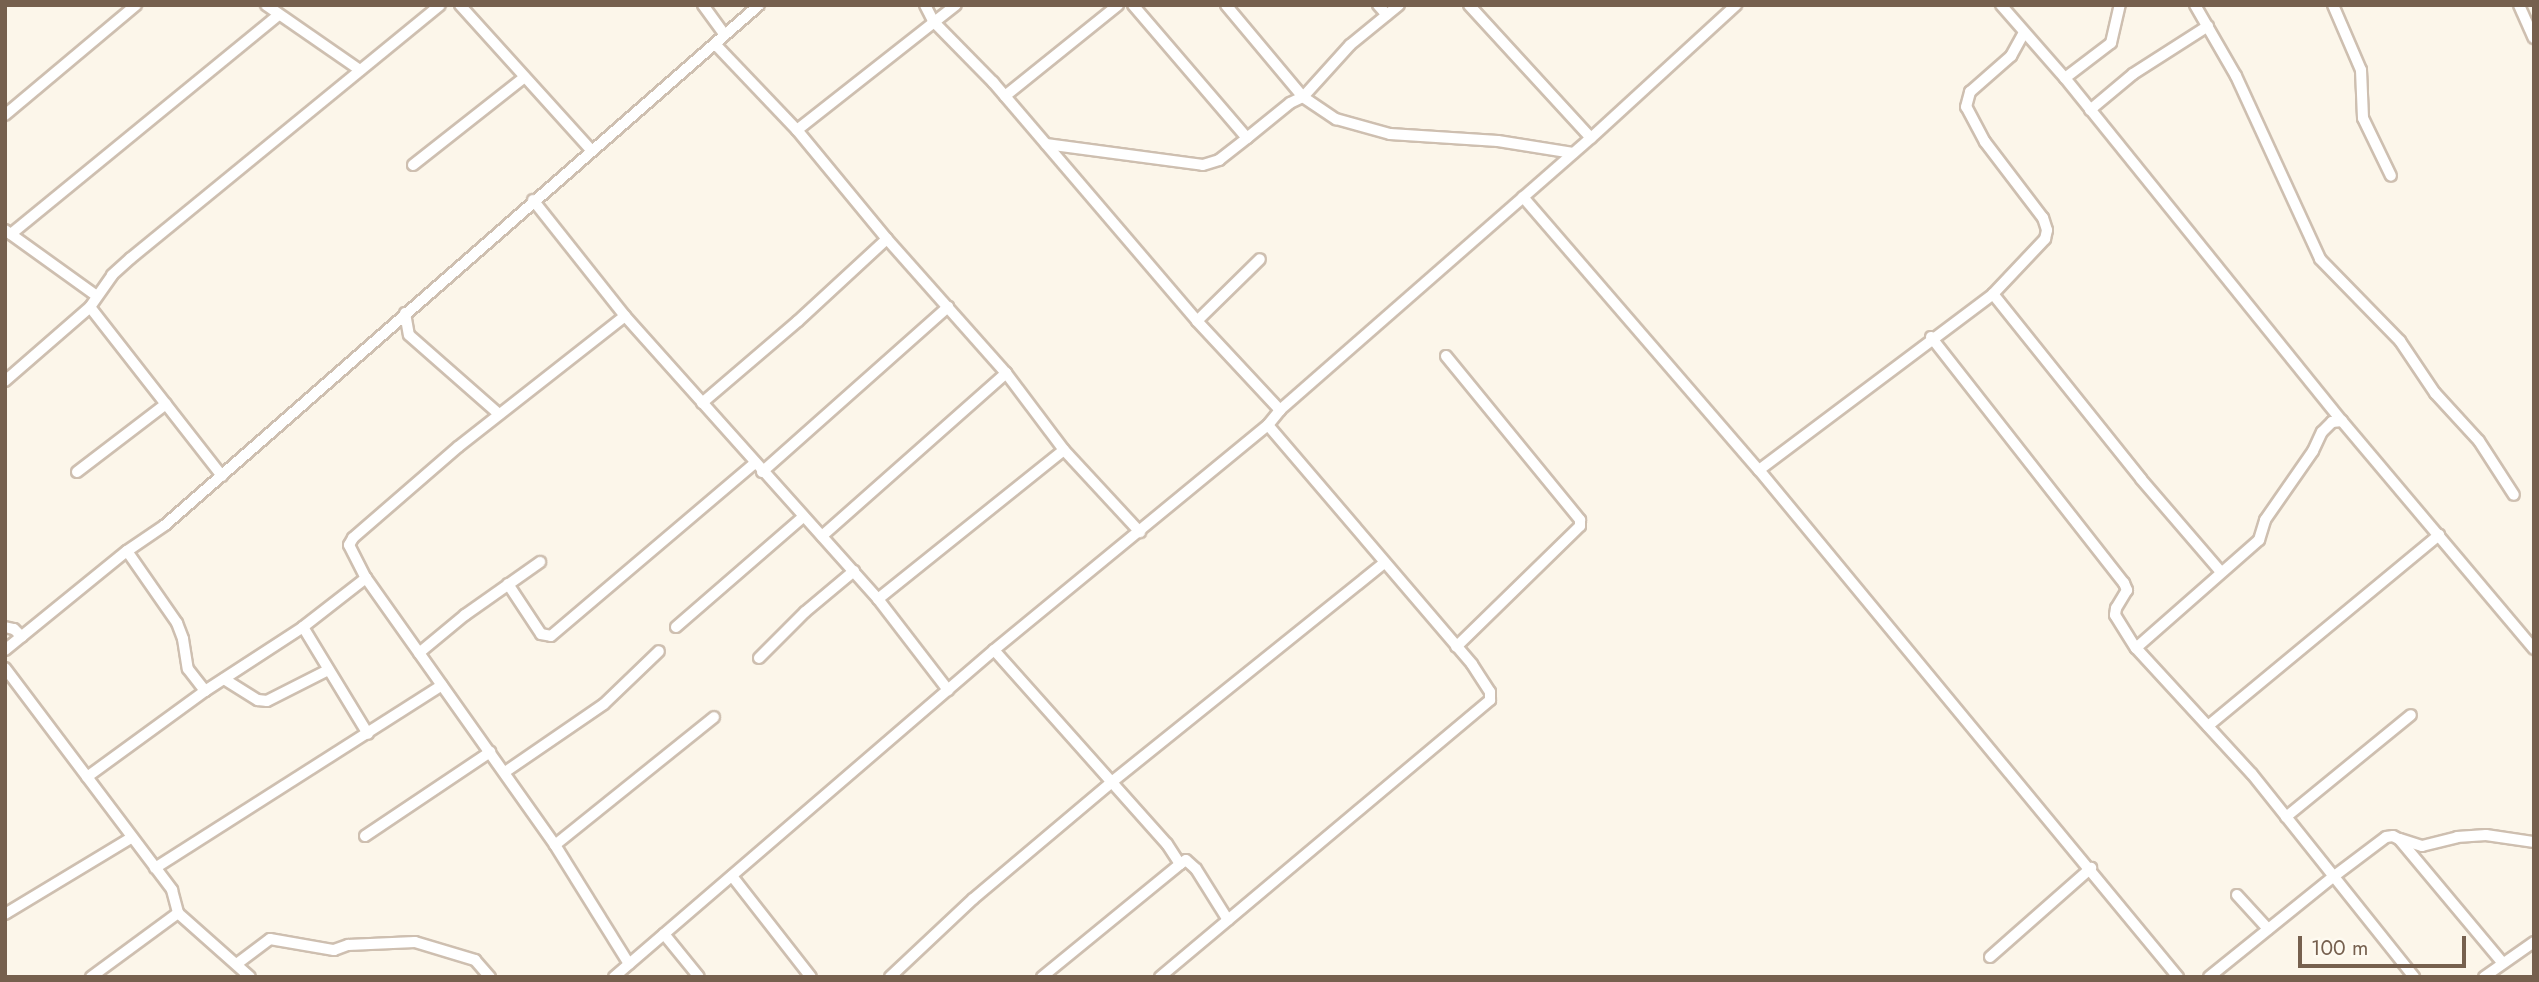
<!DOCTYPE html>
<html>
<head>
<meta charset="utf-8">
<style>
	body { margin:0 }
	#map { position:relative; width:2539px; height:982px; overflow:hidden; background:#fcf6ea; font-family:Jost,sans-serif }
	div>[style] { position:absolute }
	.roads { filter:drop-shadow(2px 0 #cebfb0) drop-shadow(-2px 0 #cebfb0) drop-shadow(0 2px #cebfb0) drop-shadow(0 -2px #cebfb0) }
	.street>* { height:10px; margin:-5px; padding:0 5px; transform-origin:5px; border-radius:5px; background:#fff }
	span { translate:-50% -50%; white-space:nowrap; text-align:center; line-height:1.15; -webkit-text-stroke:7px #fefaf0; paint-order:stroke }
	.frame { position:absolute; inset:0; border:7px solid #76604e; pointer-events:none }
	.scale { position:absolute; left:2298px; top:936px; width:168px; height:32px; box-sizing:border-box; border:4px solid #76604e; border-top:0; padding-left:9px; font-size:21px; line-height:24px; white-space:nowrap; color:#76604e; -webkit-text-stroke:5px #fefaf0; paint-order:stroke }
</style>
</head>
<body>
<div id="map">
	<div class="roads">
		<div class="street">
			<div style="left:266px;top:5px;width:114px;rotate:34.7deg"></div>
			<div style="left:460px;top:5px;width:195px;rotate:47.9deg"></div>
			<div style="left:703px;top:5px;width:37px;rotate:54deg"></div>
			<div style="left:925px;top:5px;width:18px;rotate:63deg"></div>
			<div style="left:933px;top:21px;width:86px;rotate:45.5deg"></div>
			<div style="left:993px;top:82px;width:314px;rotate:49.5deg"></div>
			<div style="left:1197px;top:321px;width:122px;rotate:47deg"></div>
			<div style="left:1133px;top:5px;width:175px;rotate:49.4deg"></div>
			<div style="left:1247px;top:138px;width:55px;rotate:-39.1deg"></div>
			<div style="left:1290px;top:103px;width:14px;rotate:-25deg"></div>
			<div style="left:1303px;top:97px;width:70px;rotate:-47.9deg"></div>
			<div style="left:1350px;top:45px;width:63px;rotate:-39.2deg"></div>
			<div style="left:1226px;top:5px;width:120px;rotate:50.1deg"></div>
			<div style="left:1303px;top:97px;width:40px;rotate:34deg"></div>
			<div style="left:1336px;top:119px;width:56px;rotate:15.5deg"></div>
			<div style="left:1390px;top:134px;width:108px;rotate:3.7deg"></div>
			<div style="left:1498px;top:141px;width:76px;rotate:9.1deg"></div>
			<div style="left:1378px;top:5px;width:13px;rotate:48deg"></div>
			<div style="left:1469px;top:5px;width:180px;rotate:47.5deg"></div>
			<div style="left:2001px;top:5px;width:97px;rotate:48.8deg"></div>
			<div style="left:2065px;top:78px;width:441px;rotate:51.1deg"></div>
			<div style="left:2342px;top:421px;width:298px;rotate:49.9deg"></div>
			<div style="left:2195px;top:5px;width:82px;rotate:60deg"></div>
			<div style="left:2236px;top:76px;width:201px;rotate:65.3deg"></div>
			<div style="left:2320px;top:259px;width:115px;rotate:45.7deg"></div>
			<div style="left:2400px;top:341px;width:63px;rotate:56.1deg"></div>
			<div style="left:2435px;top:393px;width:65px;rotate:47.5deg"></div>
			<div style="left:2479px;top:441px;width:64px;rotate:57.1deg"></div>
			<div style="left:2333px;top:5px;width:71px;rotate:66.7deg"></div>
			<div style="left:2361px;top:70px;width:48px;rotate:87.6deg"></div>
			<div style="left:2363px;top:118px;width:64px;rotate:64.2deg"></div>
			<div style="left:2519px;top:5px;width:36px;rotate:66deg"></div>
			<div style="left:715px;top:44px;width:119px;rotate:46.4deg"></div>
			<div style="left:797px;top:130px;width:141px;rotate:50.5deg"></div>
			<div style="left:887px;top:239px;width:179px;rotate:48.4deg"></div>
			<div style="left:1006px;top:373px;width:96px;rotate:53deg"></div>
			<div style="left:1064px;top:450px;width:112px;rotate:47.2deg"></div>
			<div style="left:2065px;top:78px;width:58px;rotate:-37.3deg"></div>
			<div style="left:2111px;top:43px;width:39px;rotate:-77deg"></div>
			<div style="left:1005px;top:96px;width:145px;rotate:-38.8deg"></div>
			<div style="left:2090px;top:110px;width:56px;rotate:-39.9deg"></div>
			<div style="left:2133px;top:74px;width:89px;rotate:-32.6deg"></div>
			<div style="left:5px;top:115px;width:171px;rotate:-40deg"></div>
			<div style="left:797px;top:130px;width:202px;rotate:-38.2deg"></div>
			<div style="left:1046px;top:144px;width:158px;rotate:7.6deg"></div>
			<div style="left:1203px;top:165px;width:17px;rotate:-17deg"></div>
			<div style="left:1219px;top:160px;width:36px;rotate:-38deg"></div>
			<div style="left:413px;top:165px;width:142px;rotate:-38.2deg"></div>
			<div style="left:1523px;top:197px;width:361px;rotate:49.2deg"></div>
			<div style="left:1759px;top:470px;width:658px;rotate:50.43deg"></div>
			<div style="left:533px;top:200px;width:148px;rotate:51.6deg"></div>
			<div style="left:625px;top:316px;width:380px;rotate:48.2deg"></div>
			<div style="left:878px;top:599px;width:115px;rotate:52.4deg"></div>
			<div style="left:5px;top:230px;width:113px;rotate:35.7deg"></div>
			<div style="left:11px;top:234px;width:346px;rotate:-39.3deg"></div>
			<div style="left:1993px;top:294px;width:237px;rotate:51.3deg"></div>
			<div style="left:2141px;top:479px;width:121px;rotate:49.3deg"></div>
			<div style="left:405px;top:313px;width:22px;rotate:80deg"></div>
			<div style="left:409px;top:335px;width:120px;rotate:41.3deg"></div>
			<div style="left:625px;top:316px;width:212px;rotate:141.9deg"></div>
			<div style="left:458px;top:447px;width:139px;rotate:139.1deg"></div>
			<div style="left:353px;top:538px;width:8px;rotate:120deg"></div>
			<div style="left:349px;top:545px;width:37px;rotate:63deg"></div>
			<div style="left:366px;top:578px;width:327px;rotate:54.7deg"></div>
			<div style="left:555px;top:845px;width:140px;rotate:58.1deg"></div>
			<div style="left:1197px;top:321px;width:88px;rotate:-44.5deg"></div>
			<div style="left:1931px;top:337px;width:313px;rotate:51.9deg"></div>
			<div style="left:2124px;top:583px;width:8px;rotate:67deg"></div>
			<div style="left:2127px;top:590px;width:21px;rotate:121deg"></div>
			<div style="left:2116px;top:608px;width:7px;rotate:98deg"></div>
			<div style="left:2115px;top:615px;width:39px;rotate:58deg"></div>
			<div style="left:2136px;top:648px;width:171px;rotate:47.4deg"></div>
			<div style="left:2252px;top:774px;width:260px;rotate:51.4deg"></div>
			<div style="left:1446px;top:356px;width:212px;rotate:50.7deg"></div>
			<div style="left:1580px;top:520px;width:6px;rotate:90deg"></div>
			<div style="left:1580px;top:526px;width:173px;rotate:135.7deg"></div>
			<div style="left:5px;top:381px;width:113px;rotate:-41deg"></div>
			<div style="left:702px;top:403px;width:126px;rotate:-40.5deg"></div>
			<div style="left:798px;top:321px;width:121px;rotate:-42.7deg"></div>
			<div style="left:1759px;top:470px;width:293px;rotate:-36.9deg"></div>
			<div style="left:1993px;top:294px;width:76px;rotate:-46.6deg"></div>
			<div style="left:2045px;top:239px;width:9px;rotate:-77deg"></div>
			<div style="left:2047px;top:230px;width:13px;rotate:-108deg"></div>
			<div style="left:2043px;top:218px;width:96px;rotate:-127.3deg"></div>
			<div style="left:1985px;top:142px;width:40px;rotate:-118deg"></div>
			<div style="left:1966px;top:107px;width:16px;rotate:-75deg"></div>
			<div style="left:1970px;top:92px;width:55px;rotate:-41.3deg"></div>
			<div style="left:2011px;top:56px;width:26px;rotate:-61deg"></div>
			<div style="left:77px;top:472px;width:112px;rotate:-37.4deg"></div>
			<div style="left:762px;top:472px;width:249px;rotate:-41.6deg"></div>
			<div style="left:222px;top:476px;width:214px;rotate:-128deg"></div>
			<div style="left:90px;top:307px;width:39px;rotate:-55deg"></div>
			<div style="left:112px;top:275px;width:25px;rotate:-42deg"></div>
			<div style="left:131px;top:258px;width:399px;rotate:-39.3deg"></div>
			<div style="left:822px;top:536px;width:246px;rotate:-41.5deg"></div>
			<div style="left:127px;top:551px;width:88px;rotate:55.2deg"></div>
			<div style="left:177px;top:623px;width:17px;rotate:69deg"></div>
			<div style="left:183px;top:639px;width:30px;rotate:81deg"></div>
			<div style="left:188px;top:669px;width:28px;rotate:52deg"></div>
			<div style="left:508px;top:584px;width:60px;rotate:56.6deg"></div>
			<div style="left:541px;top:634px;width:10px;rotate:11deg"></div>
			<div style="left:551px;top:636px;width:267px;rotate:-40.3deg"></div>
			<div style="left:878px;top:599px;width:238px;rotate:-38.7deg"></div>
			<div style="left:5px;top:627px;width:9px;rotate:13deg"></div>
			<div style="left:14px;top:629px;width:11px;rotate:45deg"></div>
			<div style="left:303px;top:627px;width:125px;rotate:58.7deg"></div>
			<div style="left:676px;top:627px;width:168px;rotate:-40.9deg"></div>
			<div style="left:2136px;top:648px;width:164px;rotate:-41.3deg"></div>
			<div style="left:2259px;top:540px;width:21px;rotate:-73deg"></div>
			<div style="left:2265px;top:520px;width:84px;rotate:-55.2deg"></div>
			<div style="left:2313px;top:451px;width:21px;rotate:-65deg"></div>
			<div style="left:2322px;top:432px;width:14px;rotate:-45deg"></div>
			<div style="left:2332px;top:422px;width:10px;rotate:-6deg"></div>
			<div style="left:5px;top:650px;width:157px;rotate:-39.1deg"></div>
			<div style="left:127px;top:551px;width:46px;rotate:-34.4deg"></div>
			<div style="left:165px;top:525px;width:789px;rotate:-41.2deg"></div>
			<div style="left:994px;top:650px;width:260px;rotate:48.3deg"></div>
			<div style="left:1167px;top:844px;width:24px;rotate:57deg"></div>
			<div style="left:1180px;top:864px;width:7px;rotate:-34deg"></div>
			<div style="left:1186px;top:860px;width:13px;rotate:42deg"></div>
			<div style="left:1196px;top:869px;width:60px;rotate:57.9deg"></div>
			<div style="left:419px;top:653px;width:60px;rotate:-39.6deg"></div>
			<div style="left:465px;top:615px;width:92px;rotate:-35.2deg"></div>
			<div style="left:759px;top:658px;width:65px;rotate:-45deg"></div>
			<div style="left:805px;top:612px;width:64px;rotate:-39.9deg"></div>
			<div style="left:5px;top:668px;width:278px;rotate:53deg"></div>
			<div style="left:172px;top:890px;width:24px;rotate:75deg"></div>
			<div style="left:178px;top:913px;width:96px;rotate:41.6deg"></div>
			<div style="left:224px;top:679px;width:40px;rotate:32deg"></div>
			<div style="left:258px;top:700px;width:9px;rotate:6deg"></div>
			<div style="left:267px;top:701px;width:68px;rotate:-26.9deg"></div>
			<div style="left:2208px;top:726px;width:300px;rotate:-39.6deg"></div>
			<div style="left:505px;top:772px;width:120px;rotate:-34.5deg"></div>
			<div style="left:604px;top:704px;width:76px;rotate:-43.9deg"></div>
			<div style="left:87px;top:777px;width:146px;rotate:-36.1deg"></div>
			<div style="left:205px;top:691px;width:117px;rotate:-33.1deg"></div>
			<div style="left:303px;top:627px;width:80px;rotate:-37.9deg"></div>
			<div style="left:2286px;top:817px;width:161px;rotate:-39.2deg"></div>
			<div style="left:365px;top:836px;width:151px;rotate:-33.9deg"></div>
			<div style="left:2400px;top:839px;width:23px;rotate:18deg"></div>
			<div style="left:2422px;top:846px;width:36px;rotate:-14deg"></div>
			<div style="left:2457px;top:837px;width:29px;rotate:-4deg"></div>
			<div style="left:2486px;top:835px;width:49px;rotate:8.3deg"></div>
			<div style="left:555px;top:845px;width:204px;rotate:-38.8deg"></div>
			<div style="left:155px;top:868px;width:340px;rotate:-32.5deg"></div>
			<div style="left:732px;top:876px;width:128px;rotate:52deg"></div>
			<div style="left:2237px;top:895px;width:46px;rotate:47.6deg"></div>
			<div style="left:5px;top:914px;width:147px;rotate:-31.1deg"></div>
			<div style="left:664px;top:934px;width:55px;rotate:50.9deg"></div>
			<div style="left:1990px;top:957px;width:135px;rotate:-41.4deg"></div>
			<div style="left:238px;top:963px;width:40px;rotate:-37deg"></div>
			<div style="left:270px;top:939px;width:65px;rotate:9.8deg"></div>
			<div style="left:334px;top:950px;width:15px;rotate:-20deg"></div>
			<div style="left:348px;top:945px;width:67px;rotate:-2.6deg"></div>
			<div style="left:415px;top:942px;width:63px;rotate:16.7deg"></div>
			<div style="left:475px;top:960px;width:23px;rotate:49deg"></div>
			<div style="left:91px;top:977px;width:108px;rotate:-36.3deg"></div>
			<div style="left:614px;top:977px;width:501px;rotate:-40.71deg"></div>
			<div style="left:994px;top:650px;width:355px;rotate:-39.4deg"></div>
			<div style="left:1268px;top:425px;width:19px;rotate:-51deg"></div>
			<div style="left:1280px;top:410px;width:413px;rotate:-41.2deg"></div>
			<div style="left:1591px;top:138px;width:197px;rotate:-42.5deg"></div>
			<div style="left:890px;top:977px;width:114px;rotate:-43.2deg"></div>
			<div style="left:973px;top:899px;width:183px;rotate:-40.1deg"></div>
			<div style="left:1113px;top:781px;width:348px;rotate:-38.8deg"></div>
			<div style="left:1042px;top:977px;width:178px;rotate:-39.3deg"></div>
			<div style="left:1160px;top:977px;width:431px;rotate:-40deg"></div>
			<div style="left:1490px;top:700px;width:8px;rotate:-90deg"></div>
			<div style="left:1490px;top:692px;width:33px;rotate:-123deg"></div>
			<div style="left:1472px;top:664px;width:314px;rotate:-130.5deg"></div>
			<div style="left:2209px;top:977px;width:159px;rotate:-38.9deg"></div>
			<div style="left:2333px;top:877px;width:66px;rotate:-37deg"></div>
			<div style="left:2386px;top:837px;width:7px;rotate:-8deg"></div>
			<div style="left:2393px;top:836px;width:7px;rotate:27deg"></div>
			<div style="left:2399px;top:839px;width:160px;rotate:50.1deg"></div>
			<div style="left:2484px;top:977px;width:61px;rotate:-35deg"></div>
		</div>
	</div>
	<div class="frame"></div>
	<div class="scale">100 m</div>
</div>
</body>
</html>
